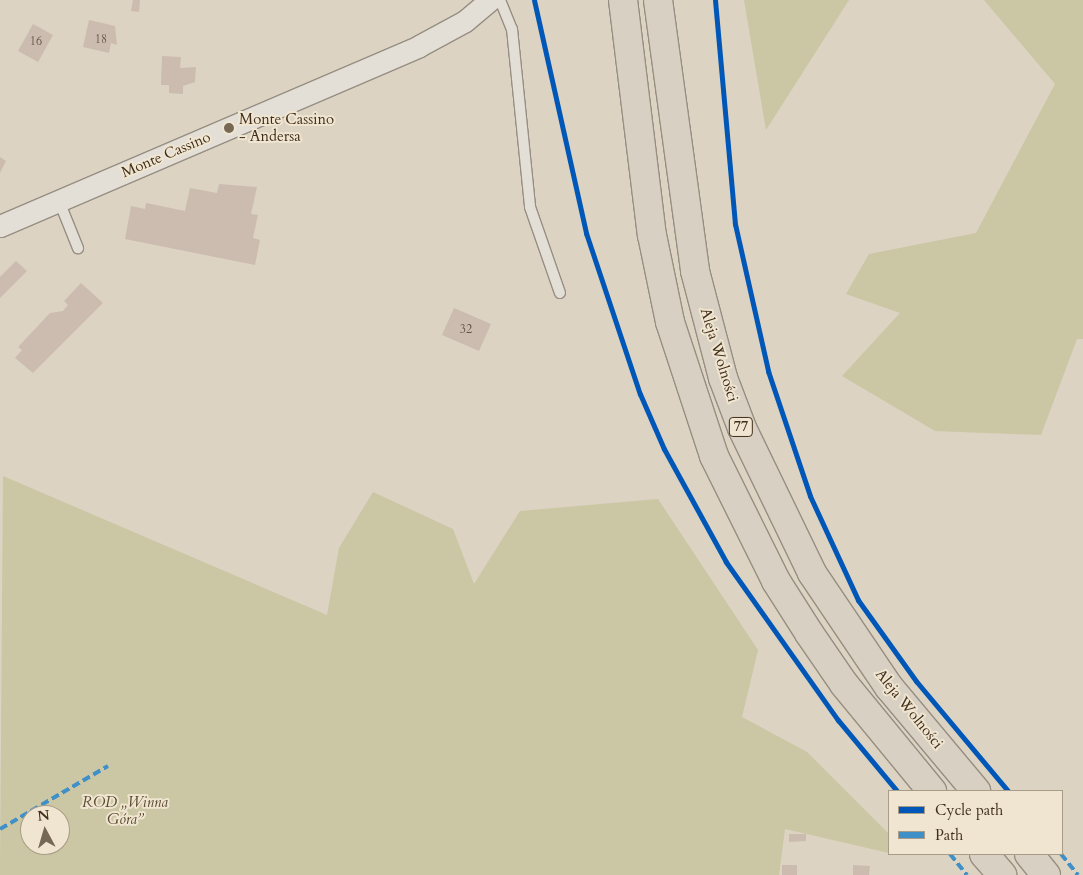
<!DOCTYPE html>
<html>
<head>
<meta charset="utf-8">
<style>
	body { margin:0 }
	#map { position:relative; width:1083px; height:875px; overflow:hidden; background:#dcd3c2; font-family:Cardo,serif }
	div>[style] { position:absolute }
	.green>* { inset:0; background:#cbc6a3 }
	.building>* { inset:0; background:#ccbcb0 }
	.roads { filter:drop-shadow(1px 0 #968e82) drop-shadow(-1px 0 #968e82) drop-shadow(0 1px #968e82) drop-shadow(0 -1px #968e82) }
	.service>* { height:10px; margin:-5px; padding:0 5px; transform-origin:5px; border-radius:5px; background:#e4dfd6 }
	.minor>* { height:21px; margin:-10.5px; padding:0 10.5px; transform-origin:10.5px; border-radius:10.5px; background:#e4dfd6 }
	.trunk>* { height:28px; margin:-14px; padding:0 14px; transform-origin:14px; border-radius:14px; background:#d8d0c2 }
	.quiet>* { height:4px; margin-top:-2px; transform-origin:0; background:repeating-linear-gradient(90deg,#3f90c9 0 8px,transparent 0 12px) }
	.cycleway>* { height:5px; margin:-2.5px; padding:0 2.5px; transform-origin:2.5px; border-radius:2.5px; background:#0057b8 }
	.dots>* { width:14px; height:14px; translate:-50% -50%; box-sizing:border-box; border:2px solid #efe5d0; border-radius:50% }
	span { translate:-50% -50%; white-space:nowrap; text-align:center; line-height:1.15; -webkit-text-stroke:4px #efe5d0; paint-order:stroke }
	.number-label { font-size:12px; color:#645240 }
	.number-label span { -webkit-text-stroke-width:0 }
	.shield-label span { padding:1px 4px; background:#efe5d0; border:1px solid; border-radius:4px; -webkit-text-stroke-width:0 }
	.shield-label { font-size:14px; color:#412e1a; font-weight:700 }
	.poi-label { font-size:15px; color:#412e1a }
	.left { translate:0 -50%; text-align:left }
	.street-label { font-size:15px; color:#412e1a }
	.park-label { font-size:15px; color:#5a4a30; font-style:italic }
	.legend { position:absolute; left:888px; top:790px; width:175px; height:65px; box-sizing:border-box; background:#efe5d0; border:1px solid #a99c87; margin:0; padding:6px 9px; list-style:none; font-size:15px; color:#412e1a }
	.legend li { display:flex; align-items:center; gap:10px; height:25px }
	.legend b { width:25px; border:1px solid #a99c87 }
	.north { position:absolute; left:20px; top:805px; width:50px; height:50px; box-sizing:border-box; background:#efe5d0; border:1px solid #a99c87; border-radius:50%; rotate:354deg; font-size:14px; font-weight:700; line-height:20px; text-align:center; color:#412e1a }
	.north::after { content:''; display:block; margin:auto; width:18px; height:22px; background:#776855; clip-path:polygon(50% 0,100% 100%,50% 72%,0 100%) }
</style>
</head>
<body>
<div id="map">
	<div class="green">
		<div style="clip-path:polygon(744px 0,849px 0,766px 130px)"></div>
		<div style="clip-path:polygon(984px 0,1083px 0,1083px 339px,1077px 339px,1041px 435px,935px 431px,842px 376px,900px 313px,846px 294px,869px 254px,976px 233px,1055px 84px)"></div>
		<div style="clip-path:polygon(evenodd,3px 476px,327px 615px,339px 548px,373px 492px,453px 529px,474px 584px,520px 511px,658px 499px,758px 650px,742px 717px,807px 752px,889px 834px,889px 853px,785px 829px,779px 875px,0 875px,3px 476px,30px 815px,60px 815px,60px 845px,30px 845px,30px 815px)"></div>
	</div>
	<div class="building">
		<div style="clip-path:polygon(133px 0,140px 0,139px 12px,131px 11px)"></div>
		<div style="clip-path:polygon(89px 20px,115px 26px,117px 45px,111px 43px,109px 53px,83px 47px)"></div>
		<div style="clip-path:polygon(33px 24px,53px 35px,38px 62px,18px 51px)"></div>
		<div style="clip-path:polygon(162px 56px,181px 57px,180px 68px,196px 67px,195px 82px,183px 86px,183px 94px,169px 93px,169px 85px,161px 85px)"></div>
		<div style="clip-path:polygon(0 157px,6px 161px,0 173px)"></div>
		<div style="clip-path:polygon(219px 184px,257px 187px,251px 214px,258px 215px,253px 238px,260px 240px,255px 265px,125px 239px,131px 206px,145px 209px,146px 203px,185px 211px,190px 188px,217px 193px)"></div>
		<div style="clip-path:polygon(16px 261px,27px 271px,0 298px,0 277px)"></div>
		<div style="clip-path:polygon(81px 283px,103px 303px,33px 373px,15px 358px,22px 350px,18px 347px,50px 313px,63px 311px,68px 305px,64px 301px)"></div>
		<div style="clip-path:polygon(454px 308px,491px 324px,479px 351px,442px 335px)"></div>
		<div style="clip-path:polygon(789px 834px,806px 834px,806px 841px,789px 842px)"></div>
		<div style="clip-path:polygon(782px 865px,797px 865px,797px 875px,782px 875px)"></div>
		<div style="clip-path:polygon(853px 865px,870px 866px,869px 875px,853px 875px)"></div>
	</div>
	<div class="roads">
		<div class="service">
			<div style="left:500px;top:0;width:31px;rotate:68deg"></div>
			<div style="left:512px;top:29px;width:179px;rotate:84.2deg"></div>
			<div style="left:530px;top:207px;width:91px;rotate:70.8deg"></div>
			<div style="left:59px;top:201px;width:51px;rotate:68deg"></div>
		</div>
		<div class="minor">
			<div style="left:0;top:226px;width:456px;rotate:-23.2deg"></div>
			<div style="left:419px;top:46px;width:52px;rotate:-28.5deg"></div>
			<div style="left:465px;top:21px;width:33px;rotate:-40deg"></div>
		</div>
		<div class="trunk">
			<div style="left:623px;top:0;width:237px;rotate:83deg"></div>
			<div style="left:652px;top:235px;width:89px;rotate:78.3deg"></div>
			<div style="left:670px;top:322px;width:141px;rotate:71.8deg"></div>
			<div style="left:714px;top:456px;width:140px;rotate:63.6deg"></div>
			<div style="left:776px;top:581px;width:62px;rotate:57.6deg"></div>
			<div style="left:809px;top:633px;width:62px;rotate:55.5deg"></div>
			<div style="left:844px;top:684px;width:139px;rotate:50.6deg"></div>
			<div style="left:658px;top:0;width:274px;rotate:82.2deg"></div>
			<div style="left:695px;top:271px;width:111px;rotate:75.3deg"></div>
			<div style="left:723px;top:378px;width:53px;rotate:69.2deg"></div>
			<div style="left:742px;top:428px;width:161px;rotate:64.2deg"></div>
			<div style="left:812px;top:573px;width:138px;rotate:56deg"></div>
			<div style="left:889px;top:687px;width:136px;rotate:50.1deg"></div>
			<div style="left:984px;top:854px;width:28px;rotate:49deg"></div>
			<div style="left:1029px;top:854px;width:27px;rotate:51deg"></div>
		</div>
	</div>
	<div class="quiet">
		<div style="left:0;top:829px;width:125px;rotate:-30.3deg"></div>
		<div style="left:950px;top:854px;width:27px;rotate:51deg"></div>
		<div style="left:1061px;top:854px;width:27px;rotate:51deg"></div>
	</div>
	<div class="cycleway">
		<div style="left:534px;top:0;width:239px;rotate:77.4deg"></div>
		<div style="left:586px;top:233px;width:170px;rotate:71.5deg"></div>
		<div style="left:640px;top:394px;width:60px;rotate:66.4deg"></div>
		<div style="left:664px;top:449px;width:129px;rotate:61.2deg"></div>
		<div style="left:726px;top:562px;width:194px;rotate:54.7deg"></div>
		<div style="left:838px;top:720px;width:92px;rotate:50.3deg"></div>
		<div style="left:715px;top:0;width:225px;rotate:84.9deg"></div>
		<div style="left:735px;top:224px;width:151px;rotate:77.3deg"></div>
		<div style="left:768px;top:371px;width:132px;rotate:71.4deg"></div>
		<div style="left:810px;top:496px;width:115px;rotate:65.2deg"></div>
		<div style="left:858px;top:600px;width:100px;rotate:54.4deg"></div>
		<div style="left:916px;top:681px;width:143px;rotate:50.1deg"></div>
	</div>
	<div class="dots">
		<div style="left:229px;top:128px;background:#776855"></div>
	</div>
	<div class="number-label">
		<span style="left:101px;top:40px">18</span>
		<span style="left:36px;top:42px">16</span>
		<span style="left:466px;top:330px">32</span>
	</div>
	<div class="shield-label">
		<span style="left:741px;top:427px">77</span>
	</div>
	<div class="poi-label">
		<span class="left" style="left:239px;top:128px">Monte Cassino<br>- Andersa</span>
	</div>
	<div class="street-label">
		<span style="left:166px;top:155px;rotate:-23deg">Monte Cassino</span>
		<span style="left:719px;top:355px;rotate:73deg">Aleja Wolności</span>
		<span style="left:909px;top:709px;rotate:51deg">Aleja Wolności</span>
	</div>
	<div class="park-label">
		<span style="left:125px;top:811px">ROD „Winna<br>Góra”</span>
	</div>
	<ul class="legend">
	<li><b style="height:6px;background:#0057b8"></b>Cycle path</li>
	<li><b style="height:6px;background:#3f90c9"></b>Path</li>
	</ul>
	<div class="north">N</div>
</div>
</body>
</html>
